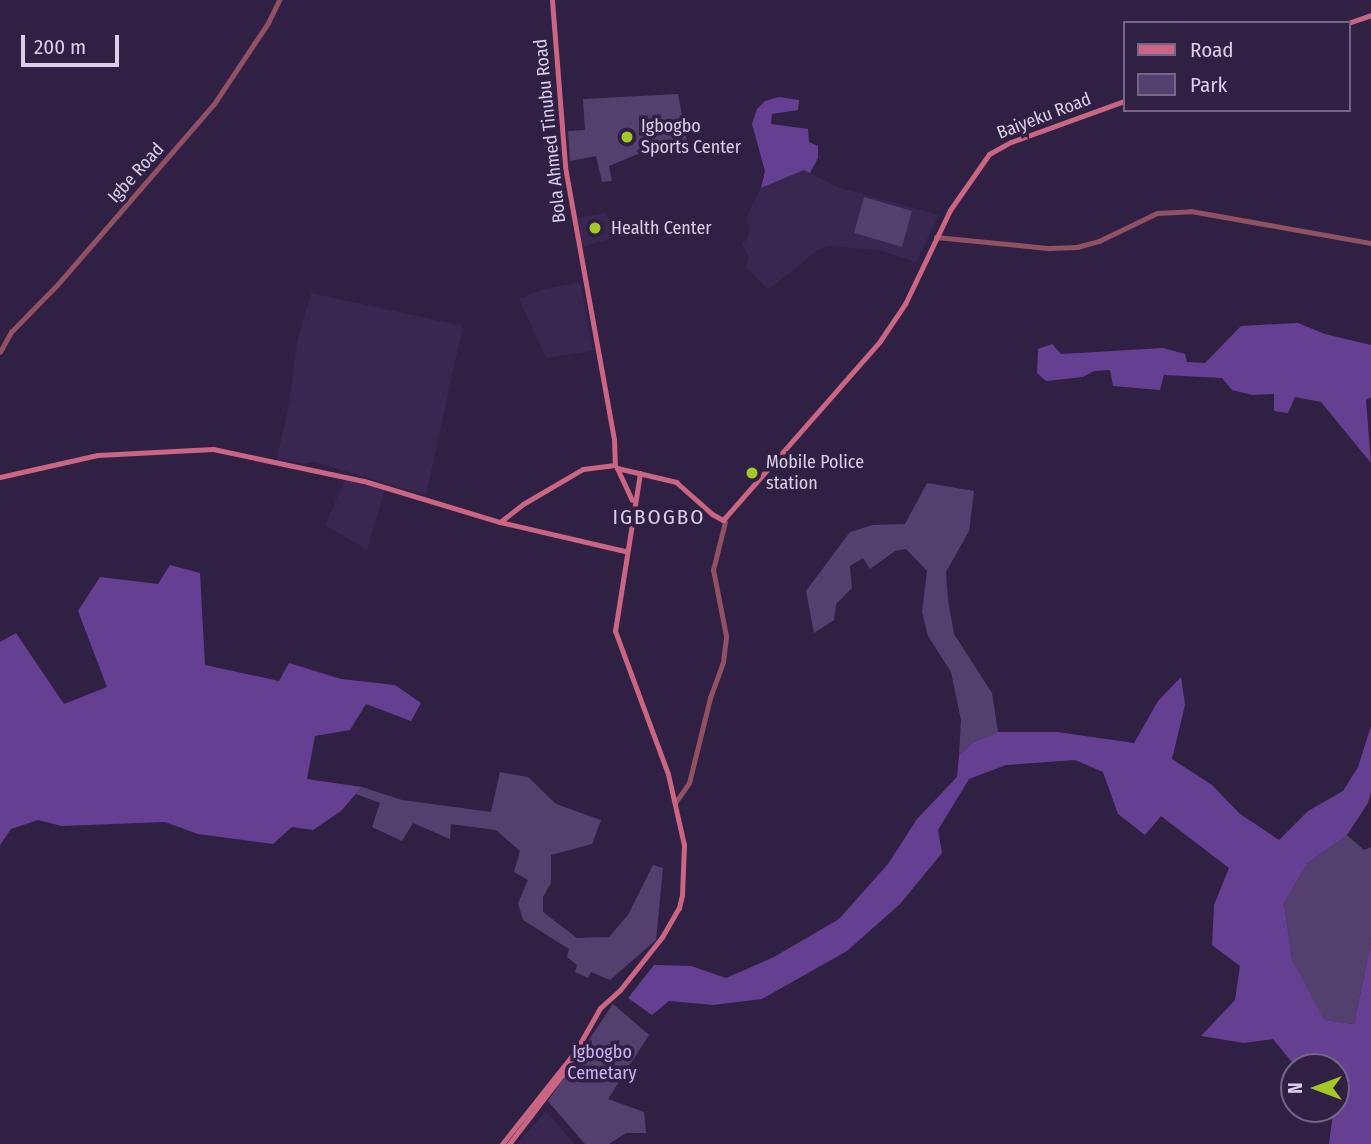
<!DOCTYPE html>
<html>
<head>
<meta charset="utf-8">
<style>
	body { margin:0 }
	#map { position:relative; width:1371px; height:1144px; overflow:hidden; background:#302044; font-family:"Fira Sans Condensed",sans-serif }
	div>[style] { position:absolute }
	.built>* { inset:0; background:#392651 }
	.green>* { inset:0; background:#54406f }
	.forest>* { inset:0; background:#653f92 }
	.tertiary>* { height:4.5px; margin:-2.25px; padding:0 2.25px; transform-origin:2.25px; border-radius:2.25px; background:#905163 }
	.secondary>* { height:5px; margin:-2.5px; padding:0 2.5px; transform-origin:2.5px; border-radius:2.5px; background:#ca6583 }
	.dots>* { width:19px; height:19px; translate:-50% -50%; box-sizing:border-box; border:4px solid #302044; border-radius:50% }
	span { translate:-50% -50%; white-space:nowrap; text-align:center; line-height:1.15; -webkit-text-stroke:7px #302044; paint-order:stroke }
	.street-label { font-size:18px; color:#d9d0e8 }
	.poi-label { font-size:18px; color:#d9d0e8 }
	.left { translate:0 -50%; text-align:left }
	.park-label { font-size:18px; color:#cdb2f6 }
	.quarter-label { font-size:21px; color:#d9d0e8; letter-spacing:2px }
	.legend { position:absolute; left:1123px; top:21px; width:228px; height:91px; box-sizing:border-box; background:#302044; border:2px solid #746686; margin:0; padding:9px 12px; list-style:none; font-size:21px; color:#d9d0e8 }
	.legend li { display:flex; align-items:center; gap:14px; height:35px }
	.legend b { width:35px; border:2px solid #746686 }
	.north { position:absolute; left:1280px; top:1053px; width:70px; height:70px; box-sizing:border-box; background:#302044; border:2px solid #746686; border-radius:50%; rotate:270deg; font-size:19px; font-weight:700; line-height:28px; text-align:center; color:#d9d0e8 }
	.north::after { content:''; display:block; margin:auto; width:24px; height:32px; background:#a4c825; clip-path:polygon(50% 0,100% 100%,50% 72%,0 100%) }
	.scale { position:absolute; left:21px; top:35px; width:98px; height:32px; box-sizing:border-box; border:4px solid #d9d0e8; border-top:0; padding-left:9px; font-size:21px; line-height:24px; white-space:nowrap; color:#d9d0e8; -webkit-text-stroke:5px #302044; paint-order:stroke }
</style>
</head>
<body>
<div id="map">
	<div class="built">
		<div style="clip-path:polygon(804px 170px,840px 188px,939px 215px,916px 262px,879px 250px,828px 246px,818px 250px,768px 290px,746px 267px,748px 256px,742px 244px,748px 238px,750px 226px,746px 222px,748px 213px,761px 188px)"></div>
		<div style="clip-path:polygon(606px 213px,615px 237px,582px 247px,578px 218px)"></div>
		<div style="clip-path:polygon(580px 282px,593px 351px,546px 358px,519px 299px,544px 289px)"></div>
		<div style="clip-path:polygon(311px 293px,463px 326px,426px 495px,314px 462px,304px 464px,277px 458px,289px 404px,297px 343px)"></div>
		<div style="clip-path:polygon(345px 480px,385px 489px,367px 550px,325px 525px)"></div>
		<div style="clip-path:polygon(546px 1111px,574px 1144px,517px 1144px)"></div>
	</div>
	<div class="green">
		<div style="clip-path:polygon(678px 94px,687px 143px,652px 148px,609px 166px,612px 181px,602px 182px,596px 156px,570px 161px,568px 131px,585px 130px,583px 99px)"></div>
		<div style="clip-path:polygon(864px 197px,912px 211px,902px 247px,854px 233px)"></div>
		<div style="clip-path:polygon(927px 483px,974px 491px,969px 531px,946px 572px,948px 600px,954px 634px,992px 693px,998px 732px,974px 742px,959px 755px,961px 720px,951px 672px,928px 636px,922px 612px,927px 571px,906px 549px,895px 551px,870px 569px,863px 558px,850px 566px,852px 588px,836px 604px,834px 620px,814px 633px,806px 591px,850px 532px,873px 525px,905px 524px)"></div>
		<div style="clip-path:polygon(500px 772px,528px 777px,556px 804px,601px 820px,592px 844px,551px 855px,551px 883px,543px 897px,543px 912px,577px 938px,609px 937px,628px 915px,653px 865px,663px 868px,656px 940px,610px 980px,591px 972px,588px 978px,575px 972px,577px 965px,567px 957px,569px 949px,523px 920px,518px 903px,528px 880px,514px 872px,520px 851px,496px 830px,451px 824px,450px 839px,413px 823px,402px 841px,372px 827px,380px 803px,356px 794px,362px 787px,402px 800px,491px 812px)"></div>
		<div style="clip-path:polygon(1347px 835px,1364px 850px,1371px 847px,1371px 942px,1354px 1024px,1323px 1020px,1292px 959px,1284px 903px,1308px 863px)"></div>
		<div style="clip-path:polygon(613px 1004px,649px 1035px,608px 1099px,644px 1112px,646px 1133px,626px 1133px,609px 1144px,585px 1144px,548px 1101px)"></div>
	</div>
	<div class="forest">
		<div style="clip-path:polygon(779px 97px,799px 100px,798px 110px,772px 114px,771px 124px,808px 129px,809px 142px,818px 146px,818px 158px,810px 173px,804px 170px,761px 188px,765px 171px,752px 124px,757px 109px,765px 101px)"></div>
		<div style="clip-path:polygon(1298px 323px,1325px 334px,1371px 345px,1371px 397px,1366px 400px,1371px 463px,1321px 402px,1295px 397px,1288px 413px,1274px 411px,1274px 394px,1252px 395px,1232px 390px,1222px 378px,1164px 375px,1160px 390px,1113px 386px,1110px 370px,1094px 371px,1083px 377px,1046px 381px,1037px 373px,1038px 349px,1052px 344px,1061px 354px,1163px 348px,1185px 354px,1187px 362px,1205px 363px,1241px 326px)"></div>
		<div style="clip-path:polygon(170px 565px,200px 573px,205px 665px,279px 681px,289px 663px,341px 679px,395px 685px,421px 703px,411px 721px,366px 704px,350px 730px,315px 736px,307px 779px,362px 787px,341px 811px,313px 830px,292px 827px,273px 844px,198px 834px,165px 822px,62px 826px,38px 820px,11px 829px,0 845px,0 642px,16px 633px,64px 704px,107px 687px,78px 611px,100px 577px,158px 584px)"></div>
		<div style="clip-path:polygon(1181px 677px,1185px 705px,1172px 759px,1212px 785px,1240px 814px,1279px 840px,1308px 811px,1343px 791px,1358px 767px,1371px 726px,1371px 792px,1368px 803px,1347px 835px,1308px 863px,1284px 903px,1292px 959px,1324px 1020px,1354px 1024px,1371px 942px,1371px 1144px,1329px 1144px,1333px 1113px,1330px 1109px,1336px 1109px,1336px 1067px,1296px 1067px,1273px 1039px,1244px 1043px,1201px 1036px,1235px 1000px,1240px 966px,1212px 945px,1214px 905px,1229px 868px,1161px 816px,1145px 835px,1118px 814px,1103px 772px,1075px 760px,1006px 765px,969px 779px,938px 830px,942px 853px,900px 904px,847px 951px,762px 999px,713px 1005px,669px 1001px,652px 1015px,628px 998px,654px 965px,691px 966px,726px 978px,774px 957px,839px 919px,888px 864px,917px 819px,957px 777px,959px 755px,974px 742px,998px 732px,1057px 732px,1134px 743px,1158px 701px)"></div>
	</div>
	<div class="tertiary">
		<div style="left:936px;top:237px;width:114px;rotate:5.6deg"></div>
		<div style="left:1049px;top:248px;width:28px;rotate:-2deg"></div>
		<div style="left:1077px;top:247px;width:23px;rotate:-15deg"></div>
		<div style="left:1099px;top:241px;width:64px;rotate:-25.8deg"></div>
		<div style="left:1157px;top:213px;width:34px;rotate:-3deg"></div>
		<div style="left:1191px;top:211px;width:183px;rotate:10.1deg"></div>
		<div style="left:0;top:352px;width:23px;rotate:-61deg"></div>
		<div style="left:11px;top:332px;width:67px;rotate:-45.6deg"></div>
		<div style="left:58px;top:284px;width:238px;rotate:-49.1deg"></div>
		<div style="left:214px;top:104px;width:97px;rotate:-56.3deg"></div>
		<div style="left:268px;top:23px;width:25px;rotate:-64deg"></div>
		<div style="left:675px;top:803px;width:24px;rotate:-55deg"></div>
		<div style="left:689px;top:783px;width:88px;rotate:-76.1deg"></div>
		<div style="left:710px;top:698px;width:38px;rotate:-70deg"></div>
		<div style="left:723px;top:662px;width:26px;rotate:-83deg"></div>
		<div style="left:726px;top:636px;width:67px;rotate:-101.1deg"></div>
		<div style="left:713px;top:570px;width:49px;rotate:-76deg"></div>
	</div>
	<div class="secondary">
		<div style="left:552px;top:0;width:168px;rotate:85.5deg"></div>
		<div style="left:565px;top:167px;width:277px;rotate:79.8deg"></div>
		<div style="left:614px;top:440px;width:25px;rotate:88deg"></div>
		<div style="left:1348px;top:23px;width:24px;rotate:-19deg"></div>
		<div style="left:617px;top:468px;width:61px;rotate:13.3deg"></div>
		<div style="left:676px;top:482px;width:48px;rotate:41.6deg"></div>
		<div style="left:712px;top:514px;width:13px;rotate:29deg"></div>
		<div style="left:723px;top:520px;width:238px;rotate:-48.7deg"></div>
		<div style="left:880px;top:341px;width:45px;rotate:-56deg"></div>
		<div style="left:905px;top:304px;width:104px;rotate:-64.4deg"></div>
		<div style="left:950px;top:210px;width:68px;rotate:-55.1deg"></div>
		<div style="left:989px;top:154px;width:25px;rotate:-29deg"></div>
		<div style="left:1011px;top:142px;width:120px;rotate:-19.9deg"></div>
		<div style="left:617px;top:468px;width:35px;rotate:65deg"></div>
		<div style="left:0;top:477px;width:100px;rotate:-12.7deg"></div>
		<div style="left:98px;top:455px;width:115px;rotate:-3deg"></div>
		<div style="left:213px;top:449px;width:154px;rotate:12deg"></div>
		<div style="left:364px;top:481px;width:142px;rotate:16.8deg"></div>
		<div style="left:500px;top:522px;width:128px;rotate:13.1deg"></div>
		<div style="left:500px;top:522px;width:29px;rotate:-38deg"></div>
		<div style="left:523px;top:504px;width:69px;rotate:-30.3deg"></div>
		<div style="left:583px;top:469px;width:32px;rotate:-7deg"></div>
		<div style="left:502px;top:1144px;width:111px;rotate:-51.6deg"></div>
		<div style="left:509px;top:1144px;width:87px;rotate:-52.5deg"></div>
		<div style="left:562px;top:1075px;width:77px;rotate:-60.4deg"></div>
		<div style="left:600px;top:1008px;width:27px;rotate:-42deg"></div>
		<div style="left:620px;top:990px;width:68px;rotate:-51.6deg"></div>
		<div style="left:662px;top:937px;width:34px;rotate:-60deg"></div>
		<div style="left:679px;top:908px;width:13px;rotate:-77deg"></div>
		<div style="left:682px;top:895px;width:50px;rotate:-87.7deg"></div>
		<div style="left:684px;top:845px;width:73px;rotate:-102.7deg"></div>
		<div style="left:668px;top:774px;width:153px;rotate:-110.3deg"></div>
		<div style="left:615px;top:631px;width:160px;rotate:-81deg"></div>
	</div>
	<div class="dots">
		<div style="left:627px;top:137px;background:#a4c825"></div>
		<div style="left:595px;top:228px;background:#a4c825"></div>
		<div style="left:752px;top:473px;background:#a4c825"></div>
	</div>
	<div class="street-label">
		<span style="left:1044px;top:116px;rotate:-21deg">Baiyeku Road</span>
		<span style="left:550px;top:131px;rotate:-96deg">Bola Ahmed Tinubu Road</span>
		<span style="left:136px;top:173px;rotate:-48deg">Igbe Road</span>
	</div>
	<div class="poi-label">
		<span class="left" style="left:641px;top:137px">Igbogbo<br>Sports Center</span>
		<span class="left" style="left:611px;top:228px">Health Center</span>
		<span class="left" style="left:766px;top:473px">Mobile Police<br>station</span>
	</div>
	<div class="park-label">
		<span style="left:602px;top:1063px">Igbogbo<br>Cemetary</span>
	</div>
	<div class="quarter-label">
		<span style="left:659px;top:517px">IGBOGBO</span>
	</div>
	<ul class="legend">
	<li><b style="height:9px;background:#ca6583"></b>Road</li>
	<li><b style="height:19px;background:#54406f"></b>Park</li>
	</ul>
	<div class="north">N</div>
	<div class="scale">200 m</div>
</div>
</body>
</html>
